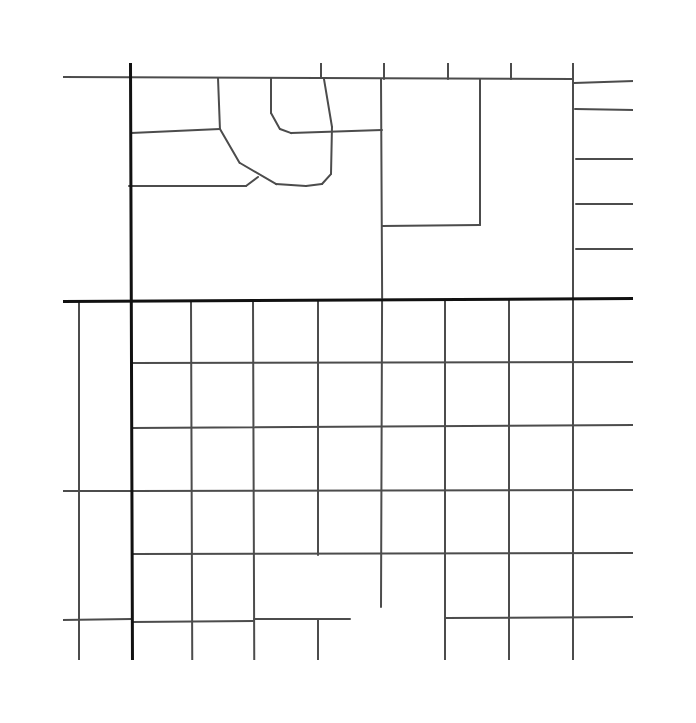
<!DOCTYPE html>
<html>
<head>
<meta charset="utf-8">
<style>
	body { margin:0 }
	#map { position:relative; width:696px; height:723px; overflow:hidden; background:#fff; font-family:Arial,sans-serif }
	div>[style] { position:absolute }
	.minor>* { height:2px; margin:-1px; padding:0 1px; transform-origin:1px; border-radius:1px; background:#4c4c4c }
	.tertiary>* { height:2px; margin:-1px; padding:0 1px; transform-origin:1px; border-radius:1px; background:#4c4c4c }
	.secondary>* { height:3px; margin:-1.5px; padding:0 1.5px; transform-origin:1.5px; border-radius:1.5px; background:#111 }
	.primary>* { height:3px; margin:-1.5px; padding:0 1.5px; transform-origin:1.5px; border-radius:1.5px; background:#111 }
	span { translate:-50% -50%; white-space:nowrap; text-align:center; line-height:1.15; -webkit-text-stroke:4.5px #fff; paint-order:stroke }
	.frame { position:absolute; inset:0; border:63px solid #fff; pointer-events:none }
</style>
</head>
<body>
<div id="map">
	<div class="minor">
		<div style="left:384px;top:62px;width:17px;rotate:90deg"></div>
		<div style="left:218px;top:78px;width:51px;rotate:87.8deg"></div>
		<div style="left:220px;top:129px;width:39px;rotate:60deg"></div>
		<div style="left:240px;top:163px;width:42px;rotate:30.3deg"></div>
		<div style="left:276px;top:184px;width:30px;rotate:4deg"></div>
		<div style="left:306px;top:186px;width:16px;rotate:-7deg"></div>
		<div style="left:322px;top:184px;width:13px;rotate:-48deg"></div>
		<div style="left:331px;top:174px;width:47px;rotate:-88.8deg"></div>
		<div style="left:332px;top:127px;width:49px;rotate:-99.5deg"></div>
		<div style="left:271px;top:78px;width:35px;rotate:90deg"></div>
		<div style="left:271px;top:113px;width:18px;rotate:61deg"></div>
		<div style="left:280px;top:129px;width:12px;rotate:20deg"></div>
		<div style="left:291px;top:133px;width:91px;rotate:-1.9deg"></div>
		<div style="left:448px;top:79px;width:17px;rotate:-90deg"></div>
		<div style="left:511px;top:79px;width:17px;rotate:-90deg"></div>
		<div style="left:574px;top:83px;width:60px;rotate:-1.9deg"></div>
		<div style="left:575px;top:109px;width:59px;rotate:1deg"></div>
		<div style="left:131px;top:133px;width:89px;rotate:-2.6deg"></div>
		<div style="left:576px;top:159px;width:58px"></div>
		<div style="left:129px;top:186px;width:117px"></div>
		<div style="left:246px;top:186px;width:15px;rotate:-37deg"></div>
		<div style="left:576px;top:204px;width:58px"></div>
		<div style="left:382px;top:226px;width:98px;rotate:-0.6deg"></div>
		<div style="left:480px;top:225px;width:146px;rotate:-90deg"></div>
		<div style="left:576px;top:249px;width:58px"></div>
		<div style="left:509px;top:299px;width:363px;rotate:90deg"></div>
		<div style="left:318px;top:300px;width:255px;rotate:90deg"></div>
		<div style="left:79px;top:301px;width:361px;rotate:90deg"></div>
		<div style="left:191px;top:301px;width:361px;rotate:89.8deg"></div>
		<div style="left:132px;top:363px;width:502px;rotate:-0.11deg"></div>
		<div style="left:132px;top:428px;width:502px;rotate:-0.34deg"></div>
		<div style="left:62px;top:491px;width:70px"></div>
		<div style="left:132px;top:554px;width:502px;rotate:-0.11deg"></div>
		<div style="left:381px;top:607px;width:307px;rotate:-89.8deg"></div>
		<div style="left:445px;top:618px;width:189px;rotate:-0.3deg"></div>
		<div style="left:254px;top:619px;width:96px"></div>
		<div style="left:318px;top:619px;width:43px;rotate:90deg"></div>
		<div style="left:132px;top:622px;width:122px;rotate:-0.5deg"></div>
		<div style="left:445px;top:662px;width:362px;rotate:-90deg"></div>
	</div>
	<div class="tertiary">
		<div style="left:321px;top:62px;width:16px;rotate:90deg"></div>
		<div style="left:62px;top:77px;width:511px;rotate:0.22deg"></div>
		<div style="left:381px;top:79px;width:219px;rotate:89.7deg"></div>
		<div style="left:253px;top:301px;width:361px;rotate:89.8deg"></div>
		<div style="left:132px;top:491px;width:502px;rotate:-0.11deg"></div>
		<div style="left:62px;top:620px;width:70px;rotate:-0.8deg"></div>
		<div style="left:573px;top:662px;width:600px;rotate:-90deg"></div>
	</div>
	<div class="secondary">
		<div style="left:130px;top:62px;width:600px;rotate:89.81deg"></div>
	</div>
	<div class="primary">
		<div style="left:62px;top:301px;width:572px;rotate:-0.3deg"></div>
	</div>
	<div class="frame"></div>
</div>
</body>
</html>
